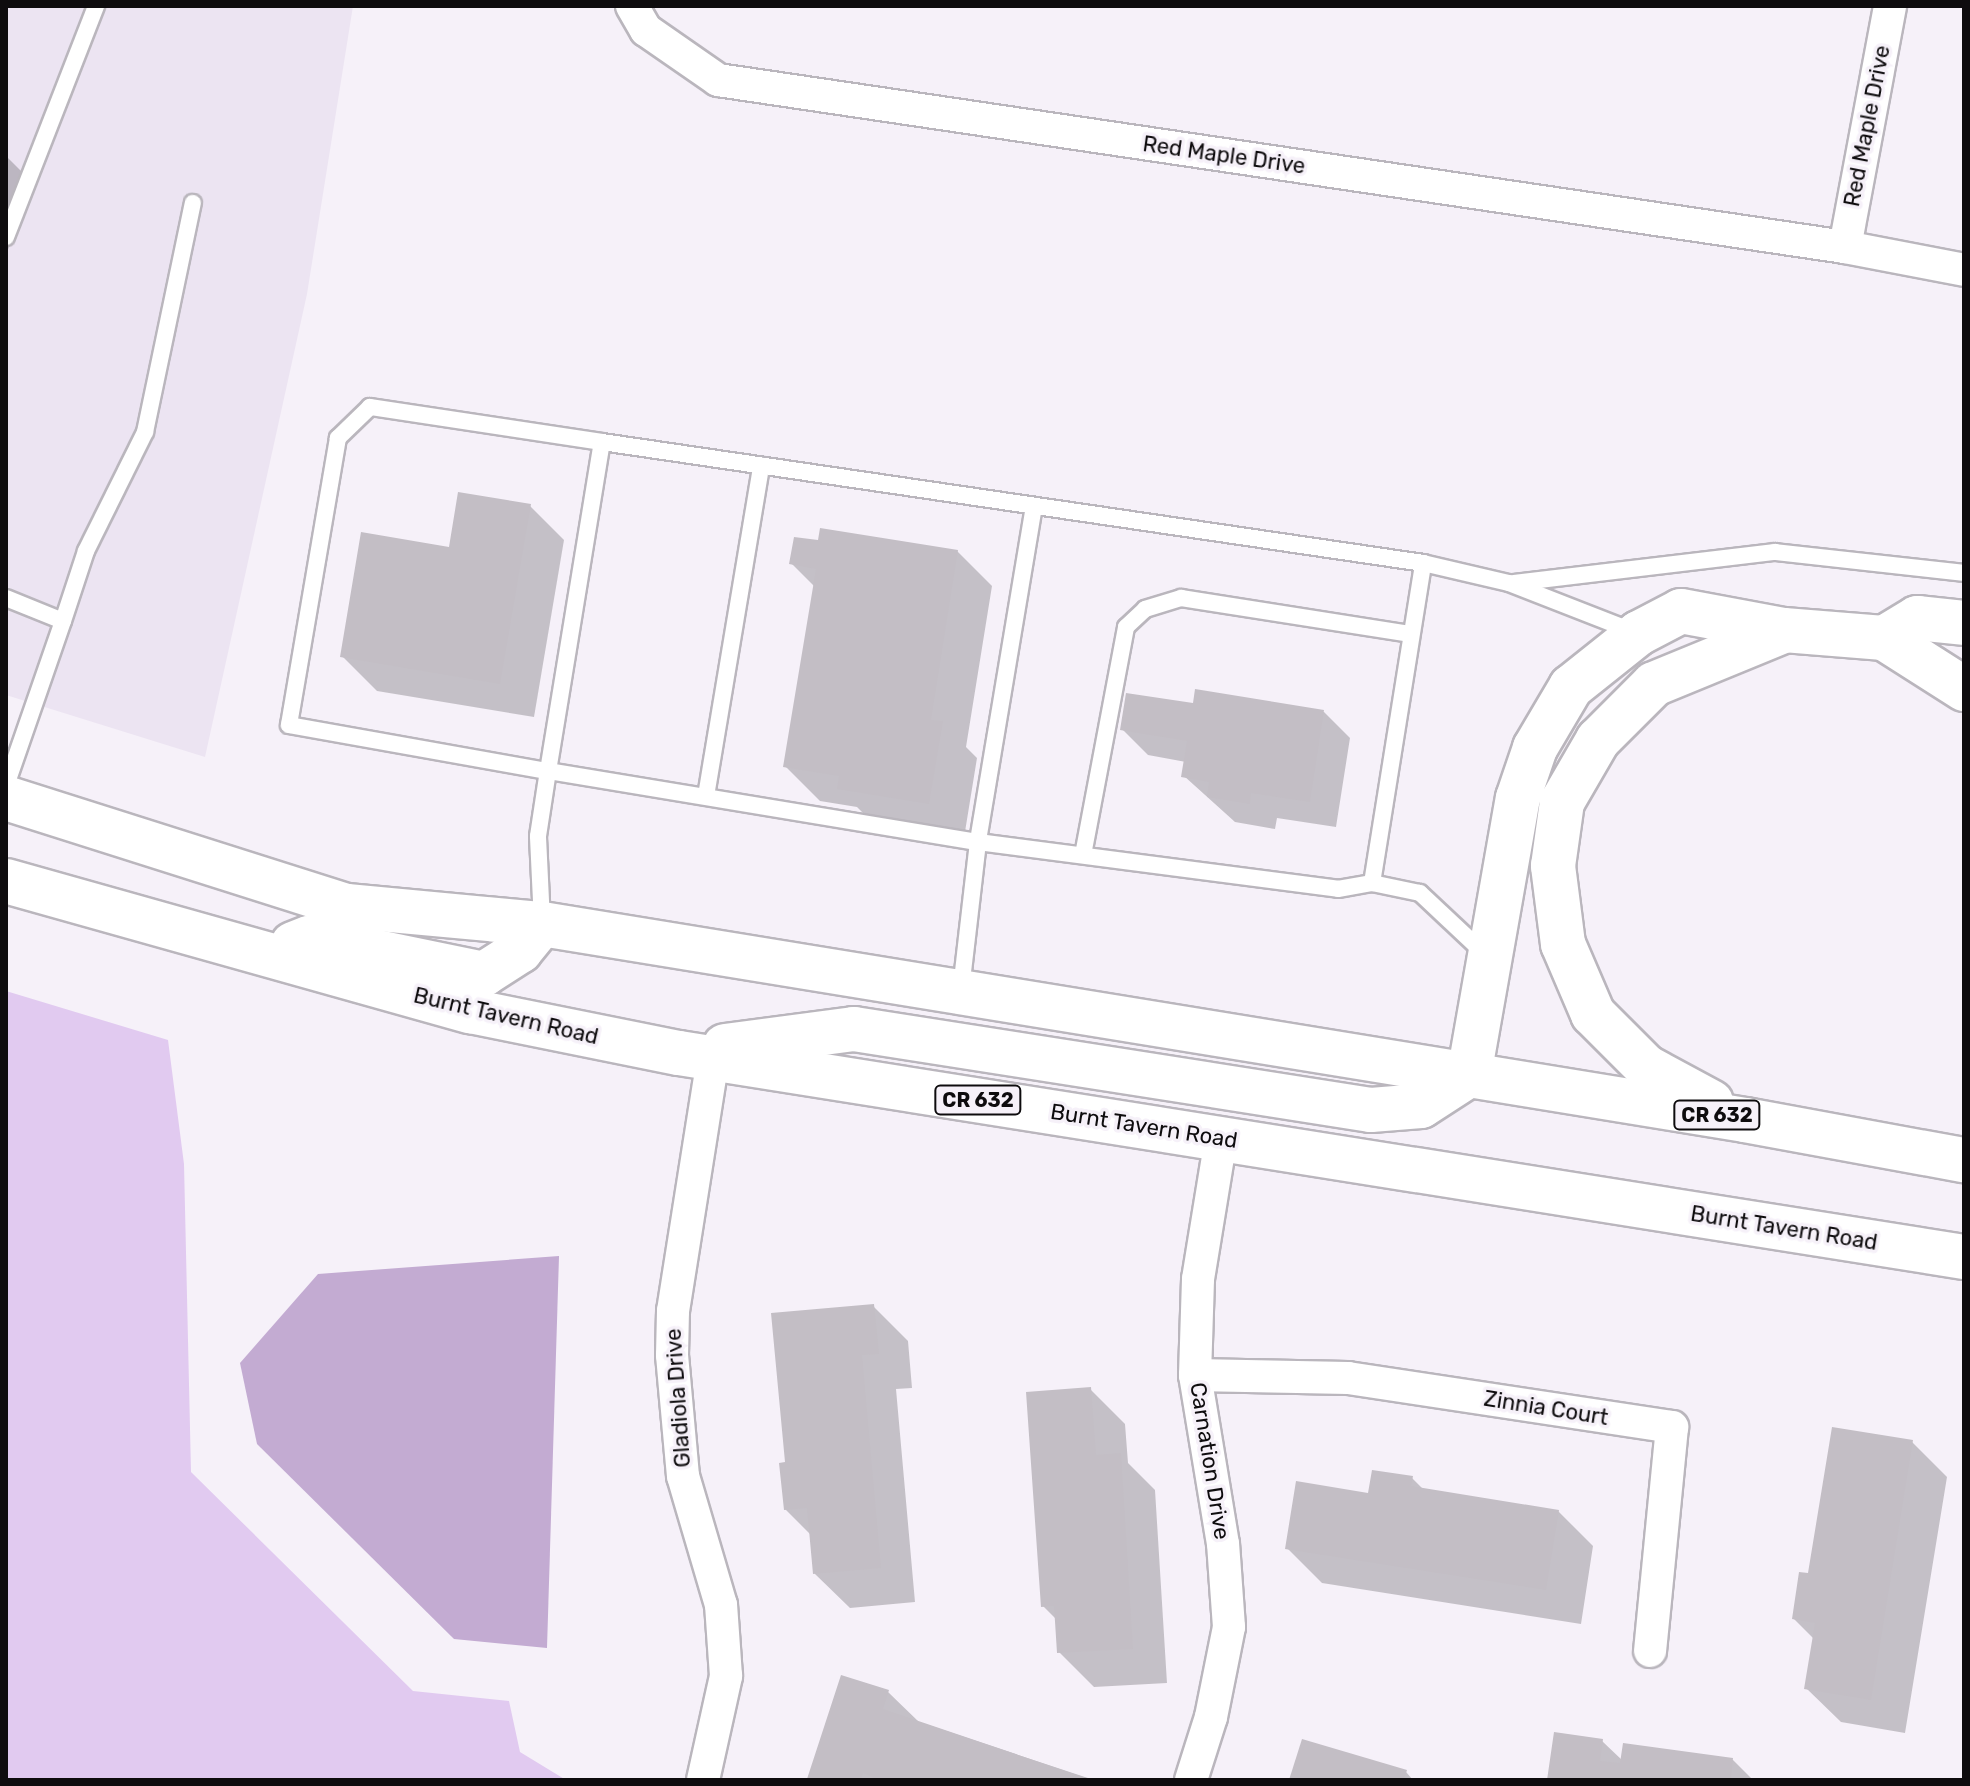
<!DOCTYPE html>
<html>
<head>
<meta charset="utf-8">
<style>
	body { margin:0 }
	#map { position:relative; width:1970px; height:1786px; overflow:hidden; background:#f6f1f9; font-family:Rubik,sans-serif }
	div>[style] { position:absolute }
	.built>* { inset:0; background:#ece4f2 }
	.green>* { inset:0; background:#e1caf0 }
	.water>* { inset:0; background:#c3abd2 }
	.shadow>* { inset:0; background:#0003 }
	.building>* { inset:0; background:#c3bec5 }
	.roads { filter:drop-shadow(2px 0 #bab6bd) drop-shadow(-2px 0 #bab6bd) drop-shadow(0 2px #bab6bd) drop-shadow(0 -2px #bab6bd) }
	.service>* { height:16px; margin:-8px; padding:0 8px; transform-origin:8px; border-radius:8px; background:#fff }
	.minor>* { height:32px; margin:-16px; padding:0 16px; transform-origin:16px; border-radius:16px; background:#fff }
	.primary>* { height:44px; margin:-22px; padding:0 22px; transform-origin:22px; border-radius:22px; background:#fff }
	span { translate:-50% -50%; white-space:nowrap; text-align:center; line-height:1.15; -webkit-text-stroke:7px #f6f1f9; paint-order:stroke }
	.shield-label span { padding:2px 6px; background:#f6f1f9; border:2px solid; border-radius:6px; -webkit-text-stroke-width:0 }
	.shield-label { font-size:20px; color:#0e0c0e; font-weight:700 }
	.street-label { font-size:22px; color:#0e0c0e }
	.frame { position:absolute; inset:0; border:8px solid #0e0c0e; pointer-events:none }
</style>
</head>
<body>
<div id="map">
	<div class="built">
		<div style="clip-path:polygon(6px 6px,353px 6px,307px 294px,205px 757px,6px 695px)"></div>
	</div>
	<div class="green">
		<div style="clip-path:polygon(6px 991px,168px 1040px,184px 1164px,191px 1472px,413px 1691px,509px 1701px,520px 1752px,566px 1780px,6px 1780px)"></div>
	</div>
	<div class="water">
		<div style="clip-path:polygon(559px 1256px,547px 1648px,454px 1639px,257px 1444px,240px 1363px,318px 1274px)"></div>
	</div>
	<div class="shadow">
		<div style="clip-path:polygon(6px 156px,30px 180px,6px 256px)"></div>
		<div style="clip-path:polygon(530px 506px,564px 540px,534px 717px,377px 691px,342px 656px,450px 549px)"></div>
		<div style="clip-path:polygon(957px 551px,992px 586px,966px 747px,977px 758px,964px 838px,873px 823px,857px 807px,820px 801px,785px 766px,815px 587px,791px 563px)"></div>
		<div style="clip-path:polygon(1195px 706px,1324px 712px,1350px 738px,1336px 827px,1277px 818px,1275px 829px,1235px 822px,1184px 776px,1186px 762px,1148px 755px,1122px 729px)"></div>
		<div style="clip-path:polygon(873px 1306px,908px 1341px,912px 1388px,896px 1389px,915px 1602px,850px 1608px,815px 1574px,811px 1535px,785px 1509px,787px 1463px)"></div>
		<div style="clip-path:polygon(1090px 1389px,1125px 1424px,1128px 1463px,1155px 1490px,1167px 1683px,1094px 1687px,1059px 1652px,1057px 1620px,1043px 1606px)"></div>
		<div style="clip-path:polygon(1912px 1442px,1947px 1477px,1905px 1733px,1841px 1722px,1806px 1688px,1814px 1639px,1794px 1619px,1809px 1576px)"></div>
		<div style="clip-path:polygon(1412px 1478px,1424px 1490px,1558px 1511px,1593px 1546px,1581px 1624px,1322px 1583px,1287px 1548px,1369px 1495px)"></div>
		<div style="clip-path:polygon(888px 1692px,919px 1722px,1094px 1780px,811px 1780px)"></div>
		<div style="clip-path:polygon(1602px 1741px,1623px 1761px,1733px 1760px,1753px 1780px,1549px 1780px)"></div>
		<div style="clip-path:polygon(1406px 1772px,1413px 1780px,1293px 1780px)"></div>
	</div>
	<div class="building">
		<div style="clip-path:polygon(458px 492px,531px 504px,500px 684px,340px 657px,361px 532px,449px 547px)"></div>
		<div style="clip-path:polygon(820px 528px,958px 550px,931px 720px,943px 721px,929px 804px,837px 789px,839px 776px,783px 767px,816px 569px,789px 564px,794px 537px,818px 540px)"></div>
		<div style="clip-path:polygon(1195px 689px,1324px 710px,1310px 802px,1251px 793px,1250px 804px,1207px 797px,1209px 782px,1181px 777px,1187px 741px,1120px 730px,1126px 693px,1193px 703px)"></div>
		<div style="clip-path:polygon(874px 1304px,879px 1354px,862px 1355px,881px 1568px,813px 1574px,807px 1508px,784px 1510px,779px 1463px,785px 1462px,771px 1313px)"></div>
		<div style="clip-path:polygon(1091px 1387px,1096px 1455px,1121px 1453px,1133px 1649px,1057px 1653px,1054px 1606px,1041px 1607px,1026px 1392px)"></div>
		<div style="clip-path:polygon(1832px 1427px,1913px 1440px,1871px 1700px,1804px 1689px,1815px 1623px,1792px 1619px,1799px 1572px,1808px 1573px)"></div>
		<div style="clip-path:polygon(1372px 1470px,1413px 1476px,1411px 1486px,1559px 1510px,1546px 1590px,1285px 1549px,1296px 1481px,1368px 1493px)"></div>
		<div style="clip-path:polygon(841px 1675px,889px 1690px,883px 1709px,1092px 1780px,877px 1780px,863px 1773px,861px 1780px,807px 1779px)"></div>
		<div style="clip-path:polygon(1554px 1732px,1603px 1739px,1600px 1761px,1620px 1763px,1623px 1743px,1733px 1758px,1731px 1780px,1547px 1780px)"></div>
		<div style="clip-path:polygon(1302px 1739px,1407px 1770px,1404px 1780px,1289px 1780px)"></div>
	</div>
	<div class="roads">
		<div class="service">
			<div style="left:6px;top:237px;width:248px;rotate:-68.7deg"></div>
			<div style="left:602px;top:442px;width:830px;rotate:8.38deg"></div>
			<div style="left:1423px;top:563px;width:88px;rotate:13.1deg"></div>
			<div style="left:1509px;top:583px;width:132px;rotate:21.3deg"></div>
			<div style="left:1034px;top:506px;width:341px;rotate:99.5deg"></div>
			<div style="left:978px;top:842px;width:363px;rotate:7.4deg"></div>
			<div style="left:1338px;top:889px;width:35px;rotate:-10deg"></div>
			<div style="left:1372px;top:883px;width:49px;rotate:11.8deg"></div>
			<div style="left:1420px;top:893px;width:92px;rotate:43.2deg"></div>
			<div style="left:1514px;top:583px;width:263px;rotate:-6.8deg"></div>
			<div style="left:1775px;top:552px;width:190px;rotate:6.3deg"></div>
			<div style="left:6px;top:598px;width:61px;rotate:22deg"></div>
			<div style="left:63px;top:621px;width:175px;rotate:109.1deg"></div>
			<div style="left:63px;top:621px;width:74px;rotate:-71.8deg"></div>
			<div style="left:86px;top:551px;width:133px;rotate:-63.6deg"></div>
			<div style="left:145px;top:432px;width:234px;rotate:-78.2deg"></div>
			<div style="left:706px;top:796px;width:335px;rotate:-80.5deg"></div>
			<div style="left:1083px;top:855px;width:232px;rotate:-79.3deg"></div>
			<div style="left:1126px;top:627px;width:26px;rotate:-43deg"></div>
			<div style="left:1145px;top:609px;width:38px;rotate:-17deg"></div>
			<div style="left:1181px;top:598px;width:233px;rotate:8.9deg"></div>
			<div style="left:1372px;top:883px;width:324px;rotate:-80.9deg"></div>
			<div style="left:542px;top:922px;width:86px;rotate:-92.7deg"></div>
			<div style="left:538px;top:836px;width:66px;rotate:-81.3deg"></div>
			<div style="left:548px;top:771px;width:333px;rotate:-80.7deg"></div>
			<div style="left:602px;top:442px;width:235px;rotate:-171.4deg"></div>
			<div style="left:370px;top:407px;width:45px;rotate:135.9deg"></div>
			<div style="left:338px;top:438px;width:291px;rotate:99.7deg"></div>
			<div style="left:289px;top:725px;width:263px;rotate:10.1deg"></div>
			<div style="left:548px;top:771px;width:436px;rotate:9.4deg"></div>
			<div style="left:978px;top:842px;width:149px;rotate:96.6deg"></div>
		</div>
		<div class="minor">
			<div style="left:632px;top:6px;width:28px;rotate:60deg"></div>
			<div style="left:646px;top:30px;width:88px;rotate:34.8deg"></div>
			<div style="left:718px;top:80px;width:1139px;rotate:8.43deg"></div>
			<div style="left:1845px;top:247px;width:121px;rotate:10.9deg"></div>
			<div style="left:1845px;top:247px;width:245px;rotate:-79.4deg"></div>
			<div style="left:1195px;top:1375px;width:153px;rotate:1.1deg"></div>
			<div style="left:1348px;top:1378px;width:328px;rotate:8.6deg"></div>
			<div style="left:1672px;top:1427px;width:225px;rotate:95.6deg"></div>
			<div style="left:703px;top:1780px;width:107px;rotate:-77.5deg"></div>
			<div style="left:726px;top:1676px;width:71px;rotate:-94deg"></div>
			<div style="left:721px;top:1605px;width:134px;rotate:-106.4deg"></div>
			<div style="left:683px;top:1476px;width:121px;rotate:-95.2deg"></div>
			<div style="left:672px;top:1355px;width:44px;rotate:-88.7deg"></div>
			<div style="left:673px;top:1311px;width:256px;rotate:-81deg"></div>
			<div style="left:1191px;top:1780px;width:66px;rotate:-72.4deg"></div>
			<div style="left:1211px;top:1717px;width:92px;rotate:-78.7deg"></div>
			<div style="left:1229px;top:1627px;width:83px;rotate:-94.1deg"></div>
			<div style="left:1223px;top:1544px;width:171px;rotate:-99.4deg"></div>
			<div style="left:1195px;top:1375px;width:96px;rotate:-88.2deg"></div>
			<div style="left:1198px;top:1279px;width:142px;rotate:-80.7deg"></div>
		</div>
		<div class="primary">
			<div style="left:1884px;top:638px;width:39px;rotate:-31deg"></div>
			<div style="left:1917px;top:618px;width:47px;rotate:6.1deg"></div>
			<div style="left:6px;top:798px;width:358px;rotate:17.6deg"></div>
			<div style="left:347px;top:906px;width:196px;rotate:5.3deg"></div>
			<div style="left:542px;top:924px;width:1219px;rotate:9.25deg"></div>
			<div style="left:1745px;top:1120px;width:223px;rotate:10.4deg"></div>
			<div style="left:6px;top:881px;width:482px;rotate:15.7deg"></div>
			<div style="left:470px;top:1011px;width:213px;rotate:11.4deg"></div>
			<div style="left:679px;top:1053px;width:1301px;rotate:9.02deg"></div>
			<div style="left:293px;top:944px;width:17px;rotate:-21deg"></div>
			<div style="left:309px;top:938px;width:179px;rotate:11.6deg"></div>
			<div style="left:484px;top:974px;width:43px;rotate:-32.6deg"></div>
			<div style="left:520px;top:951px;width:35px;rotate:-51deg"></div>
			<div style="left:725px;top:1046px;width:130px;rotate:-7.5deg"></div>
			<div style="left:854px;top:1029px;width:523px;rotate:8.9deg"></div>
			<div style="left:1371px;top:1110px;width:50px;rotate:-4.6deg"></div>
			<div style="left:1421px;top:1106px;width:57px;rotate:-32.9deg"></div>
			<div style="left:1469px;top:1075px;width:281px;rotate:-80deg"></div>
			<div style="left:1518px;top:798px;width:53px;rotate:-71.2deg"></div>
			<div style="left:1535px;top:748px;width:71px;rotate:-59.5deg"></div>
			<div style="left:1571px;top:687px;width:87px;rotate:-38.5deg"></div>
			<div style="left:1639px;top:633px;width:47px;rotate:-27.6deg"></div>
			<div style="left:1681px;top:611px;width:105px;rotate:10.5deg"></div>
			<div style="left:1784px;top:630px;width:100px;rotate:4.6deg"></div>
			<div style="left:1884px;top:638px;width:95px;rotate:32.5deg"></div>
			<div style="left:1711px;top:1102px;width:74px;rotate:-151.7deg"></div>
			<div style="left:1646px;top:1067px;width:75px;rotate:-135deg"></div>
			<div style="left:1593px;top:1014px;width:76px;rotate:-113.2deg"></div>
			<div style="left:1563px;top:944px;width:79px;rotate:-97.3deg"></div>
			<div style="left:1553px;top:866px;width:65px;rotate:-82deg"></div>
			<div style="left:1562px;top:802px;width:72px;rotate:-59.9deg"></div>
			<div style="left:1598px;top:740px;width:79px;rotate:-45deg"></div>
			<div style="left:1654px;top:684px;width:139px;rotate:-22.3deg"></div>
		</div>
	</div>
	<div class="shield-label">
		<span style="left:978px;top:1100px">CR 632</span>
		<span style="left:1717px;top:1115px">CR 632</span>
	</div>
	<div class="street-label">
		<span style="left:1867px;top:126px;rotate:-79deg">Red Maple Drive</span>
		<span style="left:1224px;top:155px;rotate:8deg">Red Maple Drive</span>
		<span style="left:506px;top:1016px;rotate:13deg">Burnt Tavern Road</span>
		<span style="left:1144px;top:1126px;rotate:9deg">Burnt Tavern Road</span>
		<span style="left:1784px;top:1228px;rotate:9deg">Burnt Tavern Road</span>
		<span style="left:678px;top:1398px;rotate:-94deg">Gladiola Drive</span>
		<span style="left:1546px;top:1408px;rotate:9deg">Zinnia Court</span>
		<span style="left:1210px;top:1461px;rotate:81deg">Carnation Drive</span>
	</div>
	<div class="frame"></div>
</div>
</body>
</html>
